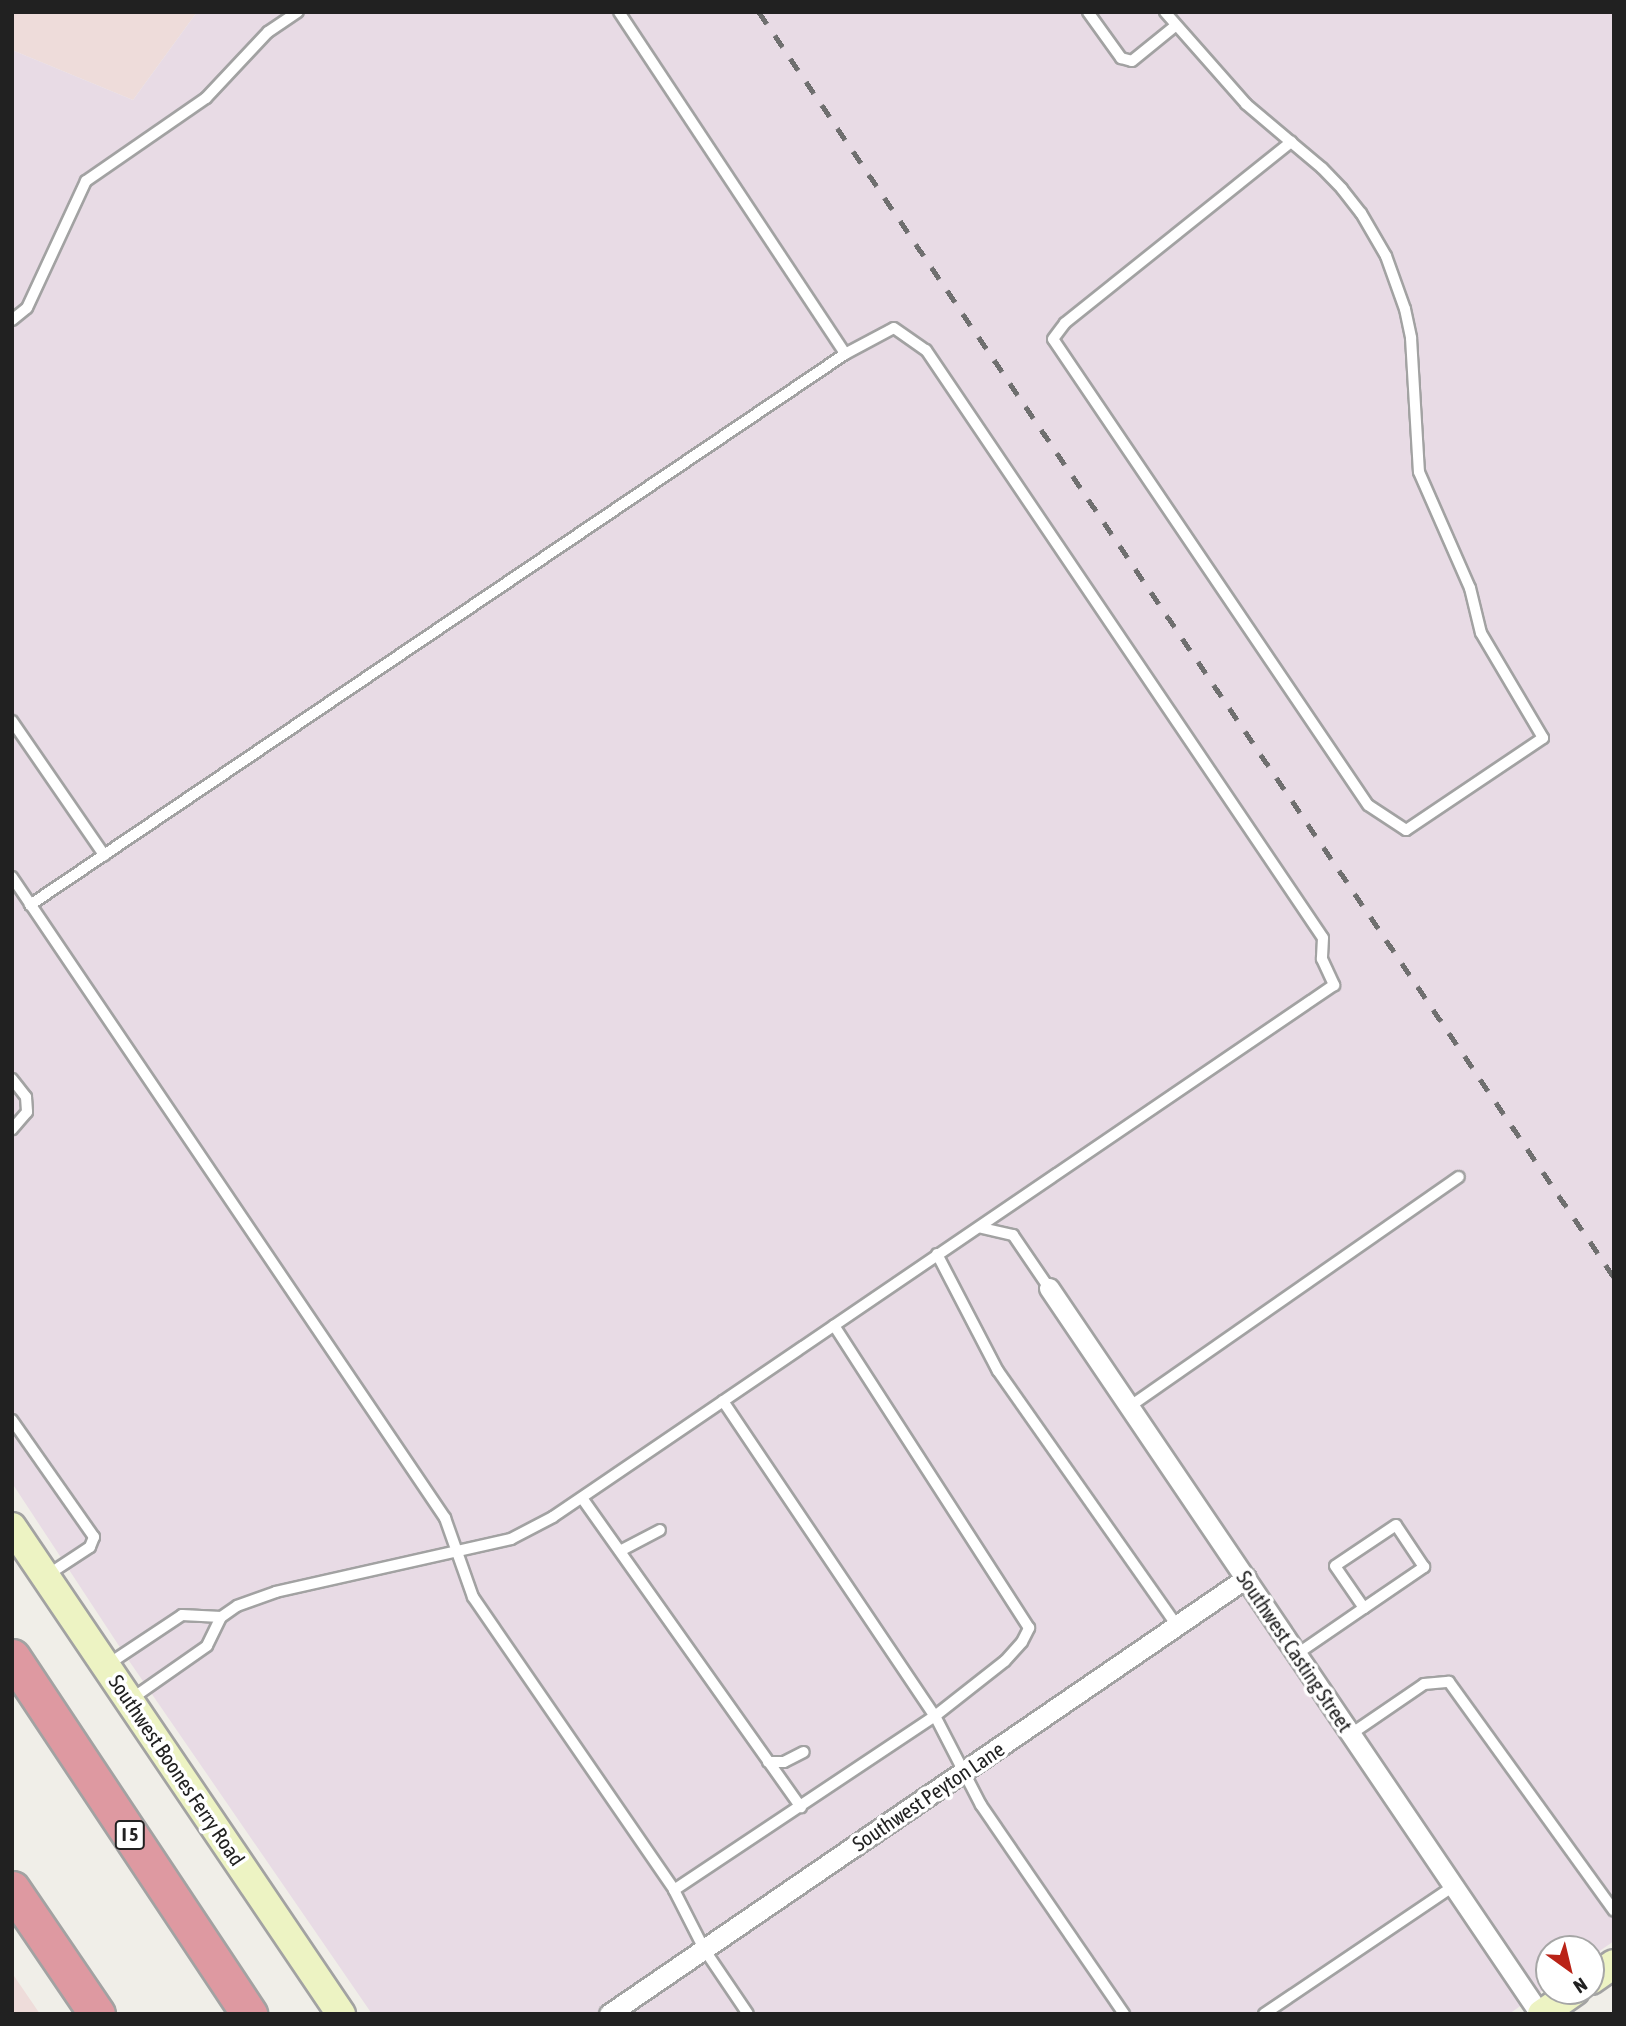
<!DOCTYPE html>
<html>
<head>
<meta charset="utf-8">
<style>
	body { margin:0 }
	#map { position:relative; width:1626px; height:2026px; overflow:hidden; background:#f0eee8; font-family:"Asap Condensed",sans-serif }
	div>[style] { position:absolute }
	.commercial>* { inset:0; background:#eedcda }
	.industrial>* { inset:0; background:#e8dbe5 }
	.roads { filter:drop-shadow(2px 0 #a2a2a2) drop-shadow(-2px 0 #a2a2a2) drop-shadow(0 2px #a2a2a2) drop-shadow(0 -2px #a2a2a2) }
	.lane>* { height:10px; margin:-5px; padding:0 5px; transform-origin:5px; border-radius:5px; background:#fff }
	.street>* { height:19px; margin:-9.5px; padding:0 9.5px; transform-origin:9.5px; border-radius:9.5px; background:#fff }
	.secondary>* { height:28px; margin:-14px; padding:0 14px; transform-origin:14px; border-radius:14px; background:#edf3c3 }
	.highway>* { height:35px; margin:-17.5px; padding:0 17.5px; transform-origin:17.5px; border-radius:17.5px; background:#de99a1 }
	.rail>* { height:5px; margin-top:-2.5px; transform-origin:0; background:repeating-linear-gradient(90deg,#6f6f6f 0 14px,transparent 0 28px) }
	span { translate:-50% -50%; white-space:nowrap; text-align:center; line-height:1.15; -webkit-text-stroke:7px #fff; paint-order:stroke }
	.shield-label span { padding:2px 5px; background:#fff; border:2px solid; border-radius:5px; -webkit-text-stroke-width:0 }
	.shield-label { font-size:19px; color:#212121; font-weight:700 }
	.street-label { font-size:21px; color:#212121 }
	.frame { position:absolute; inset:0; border:14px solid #212121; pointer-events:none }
	.north { position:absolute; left:1535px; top:1935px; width:70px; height:70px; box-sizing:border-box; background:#fff; border:2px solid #a6a6a6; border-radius:50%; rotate:146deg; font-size:19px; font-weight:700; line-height:28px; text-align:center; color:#212121 }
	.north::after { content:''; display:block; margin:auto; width:24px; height:32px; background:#ba2317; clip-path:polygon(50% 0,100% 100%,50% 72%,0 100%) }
</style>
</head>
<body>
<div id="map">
	<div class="commercial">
		<div style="clip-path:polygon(12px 12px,197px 12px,133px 100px,12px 50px)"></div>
		<div style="clip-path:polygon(12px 1973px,40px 2014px,12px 2014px)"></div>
	</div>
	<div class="industrial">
		<div style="clip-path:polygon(197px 12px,1614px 12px,1614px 1941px,1591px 1957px,1591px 1949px,1549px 1949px,1549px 1986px,1509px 2014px,372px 2014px,125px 1655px,12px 1483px,12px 50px,133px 100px)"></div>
	</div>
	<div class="roads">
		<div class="lane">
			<div style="left:619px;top:12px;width:410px;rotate:56.5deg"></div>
			<div style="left:1088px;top:12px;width:57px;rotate:54.3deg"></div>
			<div style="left:1121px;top:58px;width:11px;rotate:15deg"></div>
			<div style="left:1132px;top:61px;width:55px;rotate:-39.1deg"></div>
			<div style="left:1165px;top:12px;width:123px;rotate:48.6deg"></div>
			<div style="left:1246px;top:104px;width:59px;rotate:40.2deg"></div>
			<div style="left:1291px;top:142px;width:40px;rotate:40deg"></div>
			<div style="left:1322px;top:168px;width:29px;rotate:46deg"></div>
			<div style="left:1342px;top:189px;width:31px;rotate:52deg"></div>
			<div style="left:1361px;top:213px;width:50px;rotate:59.8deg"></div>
			<div style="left:1386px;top:256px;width:56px;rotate:70.3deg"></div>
			<div style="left:1405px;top:309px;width:30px;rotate:78deg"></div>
			<div style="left:1411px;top:338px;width:134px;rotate:86.6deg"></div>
			<div style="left:1419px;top:472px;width:127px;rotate:66.3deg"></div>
			<div style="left:1470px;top:588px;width:46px;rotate:76.3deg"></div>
			<div style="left:1481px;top:633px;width:122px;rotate:59.4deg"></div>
			<div style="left:1543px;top:738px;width:165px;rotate:146.1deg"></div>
			<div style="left:1406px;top:830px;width:45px;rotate:-146.7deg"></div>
			<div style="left:1368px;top:805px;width:562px;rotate:-124.06deg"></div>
			<div style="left:1053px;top:339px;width:20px;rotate:-53deg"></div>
			<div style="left:1065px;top:323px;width:290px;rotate:-38.7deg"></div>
			<div style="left:12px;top:320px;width:19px;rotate:-39deg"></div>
			<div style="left:27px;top:308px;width:140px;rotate:-65.1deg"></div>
			<div style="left:86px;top:181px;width:146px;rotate:-34.7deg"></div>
			<div style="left:206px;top:98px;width:91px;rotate:-46.8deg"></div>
			<div style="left:268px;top:32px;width:36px;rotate:-34deg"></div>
			<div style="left:12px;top:721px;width:163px;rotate:55.5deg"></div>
			<div style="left:12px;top:877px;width:774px;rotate:55.96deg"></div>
			<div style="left:445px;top:1518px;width:84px;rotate:70.5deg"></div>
			<div style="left:473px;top:1597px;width:355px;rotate:55.5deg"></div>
			<div style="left:674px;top:1890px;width:66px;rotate:63deg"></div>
			<div style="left:704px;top:1949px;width:78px;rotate:55.9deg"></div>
			<div style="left:30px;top:905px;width:984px;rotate:-34.06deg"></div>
			<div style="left:845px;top:354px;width:55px;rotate:-28deg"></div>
			<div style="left:894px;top:328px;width:39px;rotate:35deg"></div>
			<div style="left:926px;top:350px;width:709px;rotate:55.97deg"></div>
			<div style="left:1323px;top:938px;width:21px;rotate:93deg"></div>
			<div style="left:1322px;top:959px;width:29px;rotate:65deg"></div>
			<div style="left:1334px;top:985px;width:945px;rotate:145.74deg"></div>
			<div style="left:553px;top:1517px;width:47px;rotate:152.4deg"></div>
			<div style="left:511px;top:1539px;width:241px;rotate:167.3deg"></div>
			<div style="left:276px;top:1592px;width:41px;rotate:160.3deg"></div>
			<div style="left:237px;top:1606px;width:19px;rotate:145deg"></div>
			<div style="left:221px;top:1617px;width:32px;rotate:116deg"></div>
			<div style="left:207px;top:1646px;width:94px;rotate:145deg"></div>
			<div style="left:12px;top:1079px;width:23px;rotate:52deg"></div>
			<div style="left:26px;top:1097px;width:15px;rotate:86deg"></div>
			<div style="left:27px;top:1112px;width:23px;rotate:131deg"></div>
			<div style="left:982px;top:1228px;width:32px;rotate:13deg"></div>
			<div style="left:1013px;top:1235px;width:64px;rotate:55.8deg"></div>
			<div style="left:937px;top:1254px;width:132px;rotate:62.5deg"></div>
			<div style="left:998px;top:1371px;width:312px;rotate:54.9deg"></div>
			<div style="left:723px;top:1401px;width:380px;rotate:56.1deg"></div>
			<div style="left:935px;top:1716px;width:100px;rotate:62.7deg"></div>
			<div style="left:981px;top:1805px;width:253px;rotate:55.6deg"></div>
			<div style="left:1129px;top:1407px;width:402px;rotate:-34.9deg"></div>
			<div style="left:12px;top:1420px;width:143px;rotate:55deg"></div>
			<div style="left:94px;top:1537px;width:11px;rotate:112deg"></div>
			<div style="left:90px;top:1547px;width:53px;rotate:146.6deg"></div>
			<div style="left:582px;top:1498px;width:379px;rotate:54.7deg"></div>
			<div style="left:620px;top:1551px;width:45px;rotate:-27.7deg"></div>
			<div style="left:1297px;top:1654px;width:81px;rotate:-34.5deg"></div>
			<div style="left:1364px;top:1608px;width:73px;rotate:-34.3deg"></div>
			<div style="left:1424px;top:1567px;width:50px;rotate:-123.7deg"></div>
			<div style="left:1396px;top:1525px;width:73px;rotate:146.1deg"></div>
			<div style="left:1335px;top:1566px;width:51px;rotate:55.4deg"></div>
			<div style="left:107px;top:1665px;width:90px;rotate:-33.7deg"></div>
			<div style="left:182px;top:1615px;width:39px;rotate:3deg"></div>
			<div style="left:1351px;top:1734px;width:88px;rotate:-34.4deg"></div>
			<div style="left:1424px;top:1684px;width:25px;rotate:-5deg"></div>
			<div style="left:1449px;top:1682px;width:282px;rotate:54.2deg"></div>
			<div style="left:768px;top:1762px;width:16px"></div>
			<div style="left:784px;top:1762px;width:22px;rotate:-27deg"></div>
			<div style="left:674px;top:1890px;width:314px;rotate:-33.7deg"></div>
			<div style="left:935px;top:1716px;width:89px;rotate:-38.2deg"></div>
			<div style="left:1005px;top:1661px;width:25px;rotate:-48deg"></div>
			<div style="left:1022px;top:1642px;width:16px;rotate:-63deg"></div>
			<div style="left:1029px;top:1628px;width:360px;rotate:-122.8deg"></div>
			<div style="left:1264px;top:2014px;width:229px;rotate:-34deg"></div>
		</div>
		<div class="street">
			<div style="left:1049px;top:1288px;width:876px;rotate:55.93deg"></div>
			<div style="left:609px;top:2014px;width:772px;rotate:-34.39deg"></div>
		</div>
		<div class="secondary">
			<div style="left:12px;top:1527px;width:588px;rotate:55.96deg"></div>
			<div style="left:1591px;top:1980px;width:28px;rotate:-35deg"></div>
			<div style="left:1542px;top:2014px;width:40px;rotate:-34.9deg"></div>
		</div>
		<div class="highway">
			<div style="left:12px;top:1657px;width:429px;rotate:56.4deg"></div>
			<div style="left:12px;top:1889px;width:151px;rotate:55.8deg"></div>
		</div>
	</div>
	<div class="rail">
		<div style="left:759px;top:12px;width:1527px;rotate:55.95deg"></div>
	</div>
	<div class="shield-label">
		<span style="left:130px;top:1835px">I 5</span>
	</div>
	<div class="street-label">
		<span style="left:1295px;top:1651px;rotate:56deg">Southwest Casting Street</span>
		<span style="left:177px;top:1770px;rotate:56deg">Southwest Boones Ferry Road</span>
		<span style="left:928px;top:1796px;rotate:-34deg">Southwest Peyton Lane</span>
	</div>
	<div class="frame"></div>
	<div class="north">N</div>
</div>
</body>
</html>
